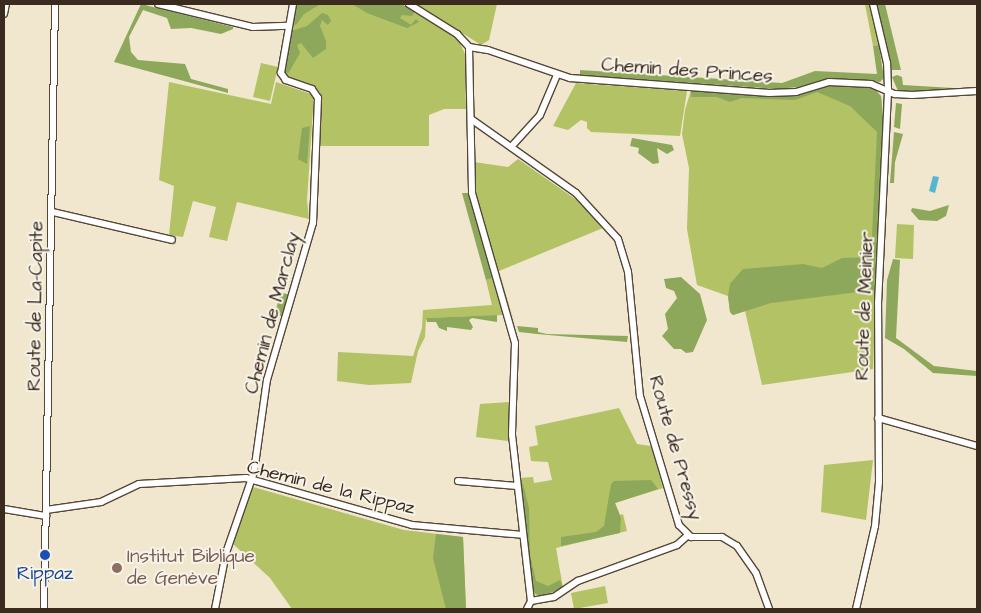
<!DOCTYPE html>
<html>
<head>
<meta charset="utf-8">
<style>
	body { margin:0 }
	#map { position:relative; width:981px; height:613px; overflow:hidden; background:#f0e7ce; font-family:"Architects Daughter",sans-serif }
	div>[style] { position:absolute }
	.green>* { inset:0; background:#b2c265 }
	.forest>* { inset:0; background:#8da85a }
	.water>* { inset:0; background:#53b6d2 }
	.roads { filter:drop-shadow(1px 0 #564638) drop-shadow(-1px 0 #564638) drop-shadow(0 1px #564638) drop-shadow(0 -1px #564638) }
	.minor>* { height:6px; margin:-3px; padding:0 3px; transform-origin:3px; border-radius:3px; background:#fff }
	.dots>* { width:14px; height:14px; translate:-50% -50%; box-sizing:border-box; border:2px solid #f7f3e8; border-radius:50% }
	span { translate:-50% -50%; white-space:nowrap; text-align:center; line-height:1.15; -webkit-text-stroke:4px #f7f3e8; paint-order:stroke }
	.street-label { font-size:19px; color:#3b2a1e }
	.education-label { font-size:19px; color:#785e54 }
	.left { translate:0 -50%; text-align:left }
	.transit-label { font-size:19px; color:#164399 }
	.frame { position:absolute; inset:0; border:5px solid #3b2a1e; pointer-events:none }
</style>
</head>
<body>
<div id="map">
	<div class="green">
		<div style="clip-path:polygon(296px 4px,401px 4px,450px 33px,460px 43px,465px 54px,466px 109px,444px 109px,429px 115px,429px 146px,320px 146px,320px 92px,283px 74px)"></div>
		<div style="clip-path:polygon(497px 4px,489px 40px,481px 45px,418px 5px)"></div>
		<div style="clip-path:polygon(865px 4px,869px 4px,879px 45px,873px 46px)"></div>
		<div style="clip-path:polygon(261px 63px,278px 67px,270px 101px,253px 97px)"></div>
		<div style="clip-path:polygon(169px 82px,271px 104px,276px 82px,314px 95px,307px 200px,309px 219px,237px 202px,227px 241px,209px 237px,216px 207px,193px 201px,183px 237px,169px 235px,174px 186px,159px 180px)"></div>
		<div style="clip-path:polygon(576px 83px,687px 91px,680px 136px,591px 132px,587px 128px,587px 122px,581px 120px,568px 130px,553px 126px)"></div>
		<div style="clip-path:polygon(820px 86px,881px 96px,883px 116px,873px 369px,762px 385px,745px 311px,733px 315px,730px 312px,728px 296px,697px 285px,687px 229px,689px 168px,682px 134px,685px 110px,691px 90px,785px 95px,805px 93px)"></div>
		<div style="clip-path:polygon(475px 126px,474px 162px,508px 167px,518px 159px,581px 203px,603px 228px,499px 271px,516px 328px,480px 217px,474px 186px)"></div>
		<div style="clip-path:polygon(897px 224px,914px 225px,913px 259px,895px 258px)"></div>
		<div style="clip-path:polygon(493px 278px,503px 315px,426px 318px,425px 337px,418px 351px,411px 383px,369px 385px,337px 381px,338px 352px,413px 356px,422px 328px,423px 310px,492px 305px,486px 280px)"></div>
		<div style="clip-path:polygon(509px 402px,508px 441px,476px 437px,480px 404px)"></div>
		<div style="clip-path:polygon(619px 408px,637px 444px,651px 446px,663px 488px,615px 503px,620px 515px,623px 514px,627px 531px,556px 548px,563px 588px,547px 595px,536px 595px,533px 592px,519px 478px,533px 477px,534px 483px,552px 480px,548px 462px,531px 461px,529px 447px,538px 445px,535px 426px)"></div>
		<div style="clip-path:polygon(873px 460px,866px 520px,821px 512px,824px 465px)"></div>
		<div style="clip-path:polygon(253px 487px,404px 530px,463px 537px,466px 609px,292px 609px,270px 578px,232px 543px)"></div>
		<div style="clip-path:polygon(605px 586px,608px 603px,574px 609px,571px 593px)"></div>
	</div>
	<div class="forest">
		<div style="clip-path:polygon(141px 4px,233px 27px,233px 29px,221px 34px,191px 28px,171px 29px,167px 18px,143px 10px,129px 37px,131px 52px,138px 60px,185px 64px,191px 79px,228px 89px,228px 93px,114px 62px)"></div>
		<div style="clip-path:polygon(296px 4px,319px 4px,319px 5px,304px 14px,296px 25px,292px 23px)"></div>
		<div style="clip-path:polygon(352px 4px,401px 4px,415px 11px,412px 16px,402px 15px,400px 18px,411px 25px,416px 19px,419px 22px,407px 28px,367px 13px)"></div>
		<div style="clip-path:polygon(876px 4px,885px 4px,901px 70px,892px 70px)"></div>
		<div style="clip-path:polygon(322px 13px,328px 15px,331px 21px,328px 25px,322px 20px,320px 26px,326px 41px,326px 49px,313px 58px,301px 43px,297px 45px,300px 53px,288px 74px,284px 69px,291px 31px,307px 26px)"></div>
		<div style="clip-path:polygon(879px 45px,884px 78px,880px 82px,830px 78px,799px 87px,777px 89px,580px 75px,580px 70px,782px 83px,815px 71px,877px 74px,873px 46px)"></div>
		<div style="clip-path:polygon(897px 75px,902px 77px,903px 85px,953px 88px,952px 92px,898px 91px,892px 77px)"></div>
		<div style="clip-path:polygon(828px 85px,874px 88px,881px 96px,883px 116px,874px 290px,771px 303px,733px 315px,730px 312px,728px 296px,730px 284px,743px 269px,803px 264px,822px 268px,842px 258px,871px 257px,877px 132px,850px 106px,817px 92px,795px 100px,742px 98px,730px 102px,717px 97px,691px 97px,691px 90px,785px 95px)"></div>
		<div style="clip-path:polygon(896px 103px,902px 104px,900px 129px,894px 127px)"></div>
		<div style="clip-path:polygon(310px 126px,307px 164px,298px 159px,302px 128px)"></div>
		<div style="clip-path:polygon(894px 132px,903px 134px,895px 162px,894px 183px,890px 183px)"></div>
		<div style="clip-path:polygon(632px 138px,672px 145px,674px 150px,667px 154px,657px 148px,659px 163px,653px 164px,638px 153px,639px 148px,630px 146px)"></div>
		<div style="clip-path:polygon(462px 193px,469px 193px,493px 278px,486px 280px)"></div>
		<div style="clip-path:polygon(949px 205px,946px 216px,937px 221px,919px 220px,911px 211px,912px 208px,930px 211px)"></div>
		<div style="clip-path:polygon(893px 259px,900px 260px,896px 338px,934px 366px,977px 371px,977px 376px,933px 373px,904px 349px,885px 338px,887px 280px)"></div>
		<div style="clip-path:polygon(681px 277px,700px 294px,707px 320px,693px 352px,686px 353px,681px 349px,674px 349px,662px 336px,668px 329px,665px 314px,677px 298px,674px 291px,666px 288px,664px 279px)"></div>
		<div style="clip-path:polygon(280px 292px,290px 295px,282px 316px,275px 315px)"></div>
		<div style="clip-path:polygon(497px 315px,497px 322px,472px 318px,469px 320px,473px 327px,471px 330px,447px 327px,447px 331px,439px 328px,436px 322px,427px 322px,426px 318px)"></div>
		<div style="clip-path:polygon(517px 326px,538px 328px,538px 332px,547px 334px,628px 336px,627px 342px,537px 334px,519px 332px)"></div>
		<div style="clip-path:polygon(651px 480px,658px 489px,615px 503px,621px 518px,620px 533px,561px 546px,561px 537px,596px 532px,604px 526px,611px 484px,614px 481px)"></div>
		<div style="clip-path:polygon(523px 484px,529px 508px,530px 555px,536px 581px,548px 586px,560px 580px,563px 588px,541px 596px,533px 592px,519px 485px)"></div>
		<div style="clip-path:polygon(436px 534px,463px 537px,466px 609px,446px 609px,433px 558px)"></div>
	</div>
	<div class="water">
		<div style="clip-path:polygon(933px 176px,939px 177px,935px 193px,929px 191px)"></div>
	</div>
	<div class="roads">
		<div class="minor">
			<div style="left:158px;top:4px;width:98px;rotate:13.6deg"></div>
			<div style="left:253px;top:27px;width:35px;rotate:-2deg"></div>
			<div style="left:409px;top:4px;width:57px;rotate:32deg"></div>
			<div style="left:457px;top:34px;width:18px;rotate:47deg"></div>
			<div style="left:4px;top:14px;width:10px;rotate:-79deg"></div>
			<div style="left:469px;top:47px;width:146px;rotate:88.8deg"></div>
			<div style="left:472px;top:193px;width:156px;rotate:74deg"></div>
			<div style="left:515px;top:343px;width:92px;rotate:91.9deg"></div>
			<div style="left:512px;top:435px;width:167px;rotate:83.5deg"></div>
			<div style="left:531px;top:601px;width:9px;rotate:117deg"></div>
			<div style="left:469px;top:47px;width:19px;rotate:9deg"></div>
			<div style="left:488px;top:50px;width:87px;rotate:18.9deg"></div>
			<div style="left:570px;top:78px;width:200px;rotate:4.3deg"></div>
			<div style="left:769px;top:93px;width:27px;rotate:-2deg"></div>
			<div style="left:796px;top:92px;width:34px;rotate:-17deg"></div>
			<div style="left:829px;top:82px;width:42px;rotate:2.7deg"></div>
			<div style="left:871px;top:84px;width:26px;rotate:23deg"></div>
			<div style="left:895px;top:94px;width:17px;rotate:3deg"></div>
			<div style="left:912px;top:95px;width:65px;rotate:-3.5deg"></div>
			<div style="left:471px;top:119px;width:128px;rotate:35.2deg"></div>
			<div style="left:576px;top:193px;width:62px;rotate:47.6deg"></div>
			<div style="left:618px;top:239px;width:34px;rotate:73deg"></div>
			<div style="left:628px;top:272px;width:125px;rotate:84.5deg"></div>
			<div style="left:640px;top:396px;width:135px;rotate:73.2deg"></div>
			<div style="left:679px;top:525px;width:17px;rotate:45deg"></div>
			<div style="left:691px;top:537px;width:31px"></div>
			<div style="left:722px;top:537px;width:17px;rotate:31deg"></div>
			<div style="left:737px;top:546px;width:33px;rotate:55deg"></div>
			<div style="left:756px;top:573px;width:38px;rotate:70deg"></div>
			<div style="left:511px;top:147px;width:43px;rotate:-47.8deg"></div>
			<div style="left:540px;top:115px;width:43px;rotate:-67deg"></div>
			<div style="left:53px;top:212px;width:122px;rotate:13.2deg"></div>
			<div style="left:878px;top:418px;width:103px;rotate:15.8deg"></div>
			<div style="left:458px;top:481px;width:59px;rotate:4.8deg"></div>
			<div style="left:4px;top:509px;width:43px;rotate:9.5deg"></div>
			<div style="left:46px;top:510px;width:56px;rotate:-8.3deg"></div>
			<div style="left:101px;top:502px;width:42px;rotate:-25.3deg"></div>
			<div style="left:139px;top:484px;width:107px;rotate:-3.2deg"></div>
			<div style="left:246px;top:478px;width:173px;rotate:15.8deg"></div>
			<div style="left:412px;top:525px;width:111px;rotate:5.1deg"></div>
			<div style="left:531px;top:601px;width:23px;rotate:-10deg"></div>
			<div style="left:554px;top:597px;width:29px;rotate:-34deg"></div>
			<div style="left:578px;top:581px;width:105px;rotate:-20deg"></div>
			<div style="left:677px;top:545px;width:15px;rotate:-42deg"></div>
			<div style="left:44px;top:609px;width:605px;rotate:-88.96deg"></div>
			<div style="left:215px;top:609px;width:57px;rotate:-78.9deg"></div>
			<div style="left:226px;top:553px;width:86px;rotate:-70.9deg"></div>
			<div style="left:254px;top:472px;width:93px;rotate:-82deg"></div>
			<div style="left:267px;top:380px;width:164px;rotate:-73.7deg"></div>
			<div style="left:313px;top:223px;width:125px;rotate:-87.7deg"></div>
			<div style="left:318px;top:98px;width:11px;rotate:-124deg"></div>
			<div style="left:312px;top:89px;width:28px;rotate:-161deg"></div>
			<div style="left:286px;top:80px;width:9px;rotate:-126deg"></div>
			<div style="left:281px;top:73px;width:70px;rotate:-80.1deg"></div>
			<div style="left:856px;top:609px;width:85px;rotate:-77.1deg"></div>
			<div style="left:875px;top:526px;width:44px;rotate:-84.8deg"></div>
			<div style="left:879px;top:482px;width:178px;rotate:-90.3deg"></div>
			<div style="left:878px;top:304px;width:215px;rotate:-87.3deg"></div>
			<div style="left:888px;top:89px;width:26px;rotate:-92deg"></div>
			<div style="left:887px;top:63px;width:61px;rotate:-103.3deg"></div>
		</div>
	</div>
	<div class="dots">
		<div style="left:45px;top:555px;background:#1a4fb4"></div>
		<div style="left:117px;top:568px;background:#8d6e63"></div>
	</div>
	<div class="street-label">
		<span style="left:687px;top:71px;rotate:4deg">Chemin des Princes</span>
		<span style="left:36px;top:306px;rotate:-89deg">Route de La-Capite</span>
		<span style="left:865px;top:306px;rotate:-88deg">Route de Meinier</span>
		<span style="left:273px;top:313px;rotate:-75deg">Chemin de Marclay</span>
		<span style="left:675px;top:448px;rotate:74deg">Route de Pressy</span>
		<span style="left:331px;top:488px;rotate:14deg">Chemin de la Rippaz</span>
	</div>
	<div class="education-label">
		<span class="left" style="left:127px;top:568px">Institut Biblique<br>de Genève</span>
	</div>
	<div class="transit-label">
		<span style="left:45px;top:574px">Rippaz</span>
	</div>
	<div class="frame"></div>
</div>
</body>
</html>
